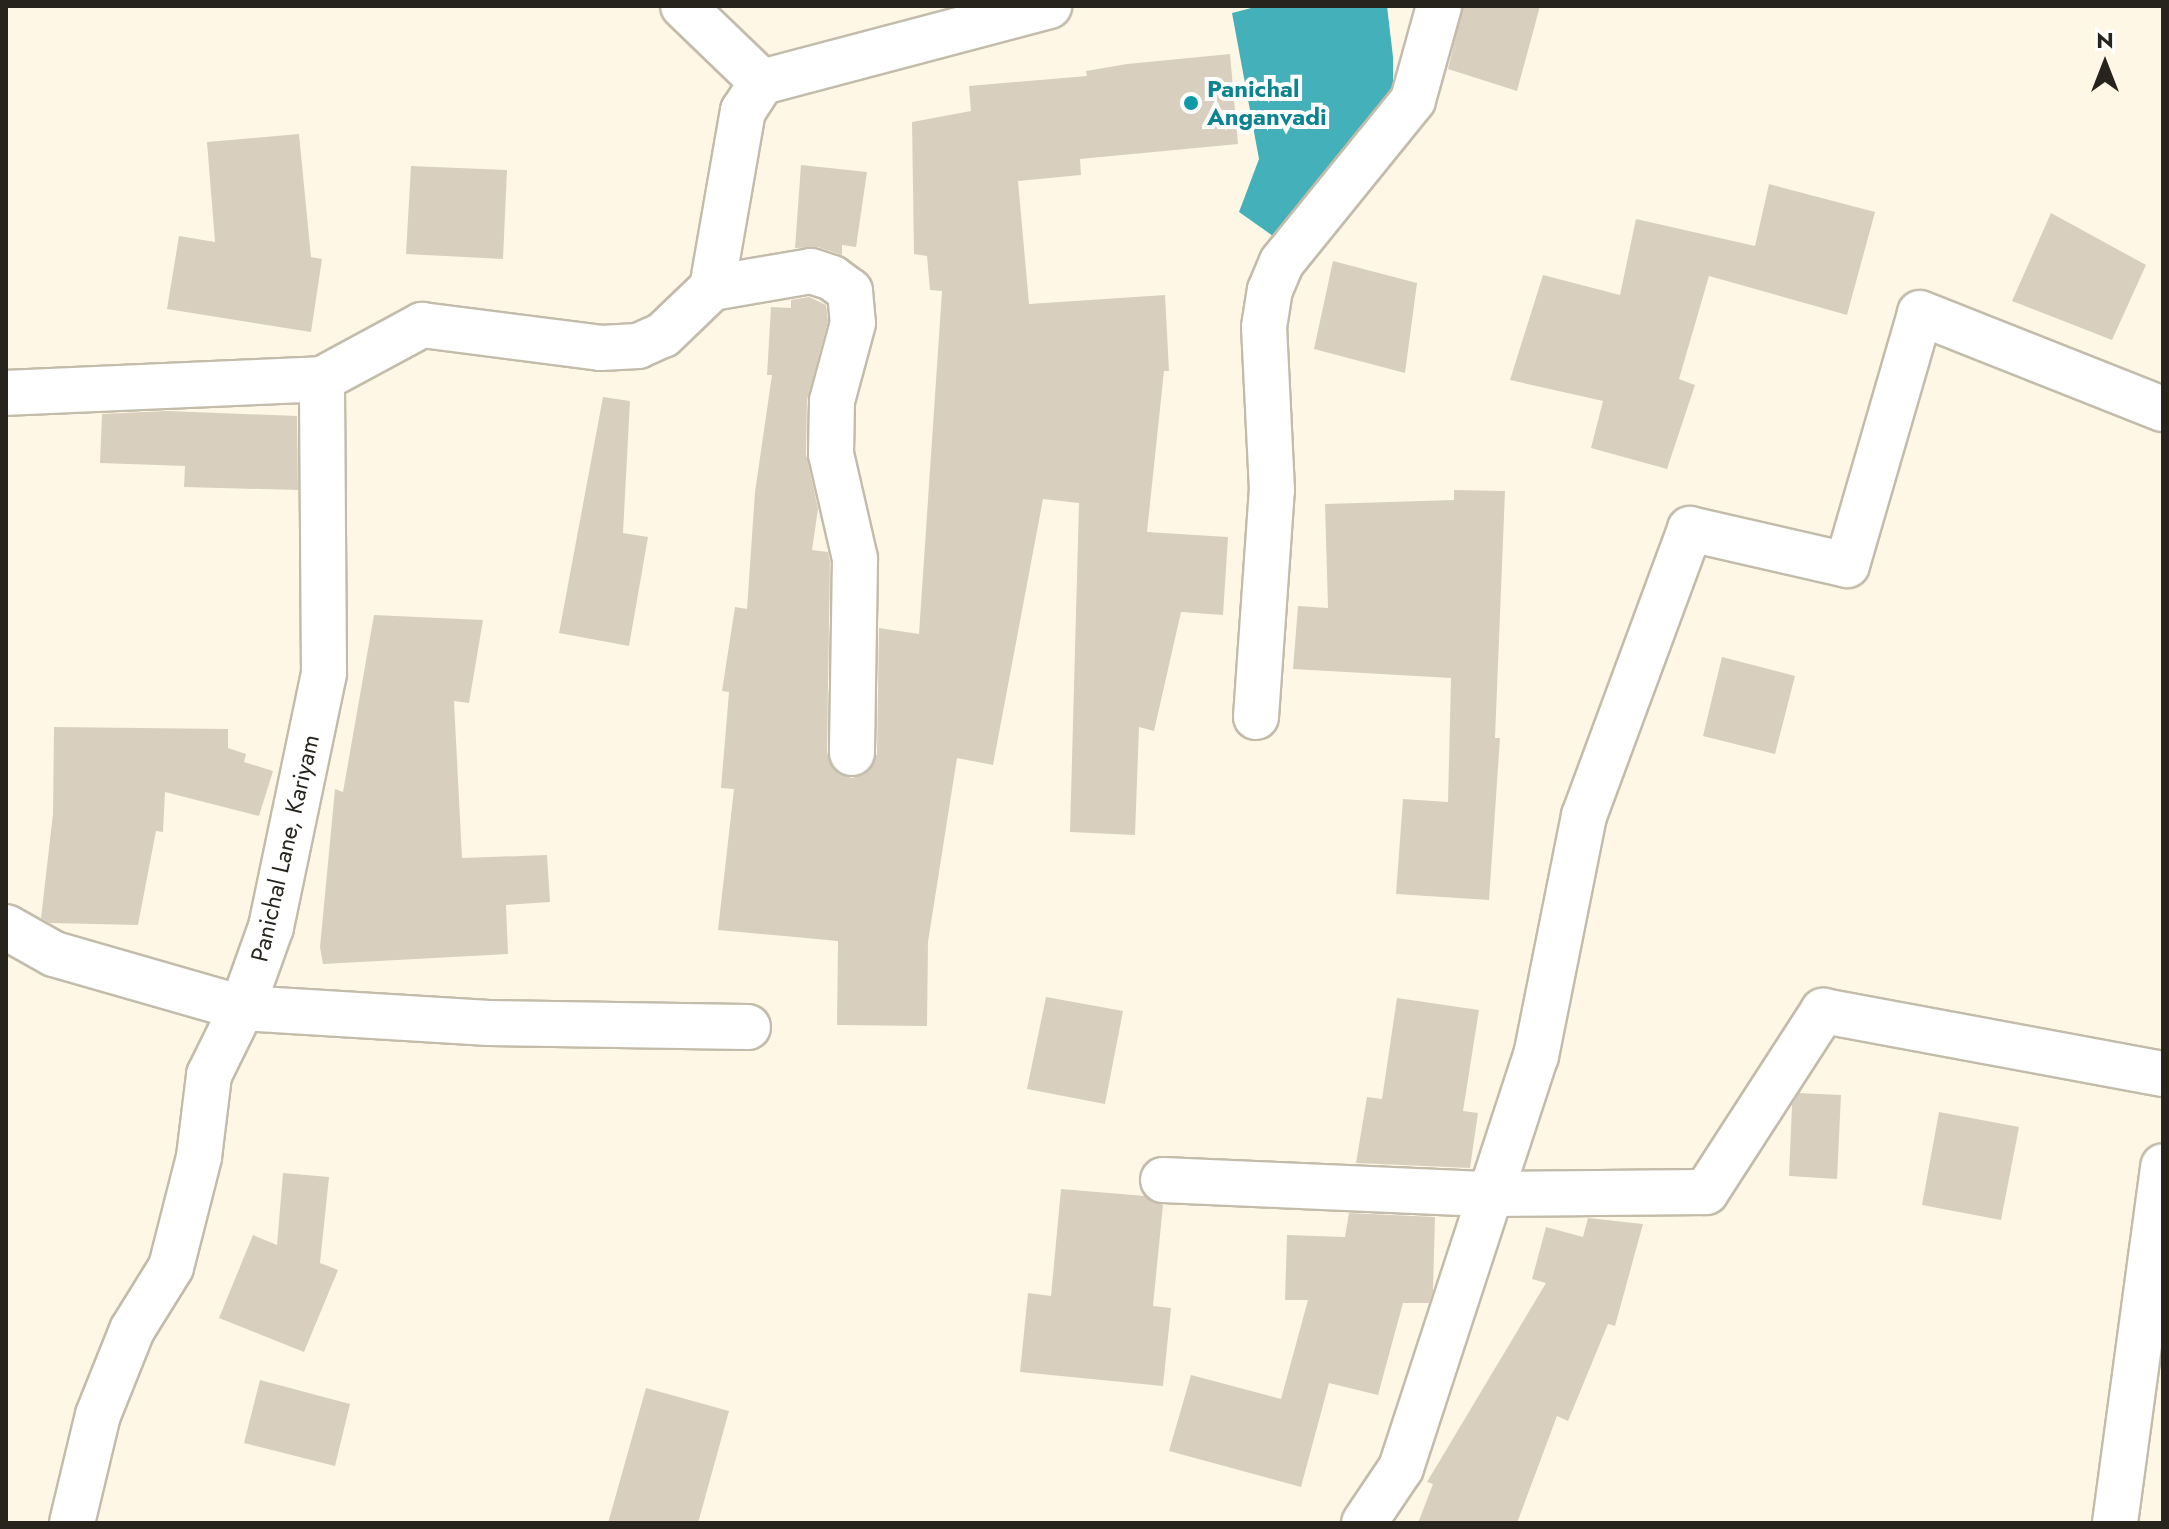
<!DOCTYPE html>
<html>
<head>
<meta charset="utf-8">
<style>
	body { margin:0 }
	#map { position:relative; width:2169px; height:1529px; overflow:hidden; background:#fff7e5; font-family:Jost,sans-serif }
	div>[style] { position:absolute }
	.water>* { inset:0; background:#44b0b9 }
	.building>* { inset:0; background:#d9cfbf }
	.roads { filter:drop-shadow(2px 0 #c3bcab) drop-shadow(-2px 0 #c3bcab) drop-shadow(0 2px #c3bcab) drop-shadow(0 -2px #c3bcab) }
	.minor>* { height:44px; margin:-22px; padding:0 22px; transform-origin:22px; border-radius:22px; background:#fff }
	.tertiary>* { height:44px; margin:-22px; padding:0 22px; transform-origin:22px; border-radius:22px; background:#fff }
	.dots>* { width:22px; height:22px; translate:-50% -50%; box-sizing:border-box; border:4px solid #fff; border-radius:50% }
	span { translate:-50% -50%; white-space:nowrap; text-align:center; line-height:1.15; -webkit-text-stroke:8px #fff; paint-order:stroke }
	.culture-label { font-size:24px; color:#0d838f; font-weight:700 }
	.left { translate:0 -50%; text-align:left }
	.street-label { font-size:24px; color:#26241d }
	.frame { position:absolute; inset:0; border:8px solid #26241d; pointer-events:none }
	.north { position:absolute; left:2065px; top:24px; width:80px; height:80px; -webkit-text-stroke:6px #fff; paint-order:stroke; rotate:0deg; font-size:22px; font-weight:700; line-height:32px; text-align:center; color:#26241d }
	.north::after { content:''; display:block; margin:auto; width:28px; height:36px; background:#26241d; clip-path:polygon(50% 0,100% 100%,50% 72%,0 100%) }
</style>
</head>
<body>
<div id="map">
	<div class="water">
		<div style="clip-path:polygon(1259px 6px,1387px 6px,1393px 57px,1393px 103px,1280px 241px,1239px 212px,1259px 159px,1232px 13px)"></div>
	</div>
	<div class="building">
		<div style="clip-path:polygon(1463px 6px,1540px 6px,1517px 91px,1448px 69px)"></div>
		<div style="clip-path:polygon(1230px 54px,1238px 144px,1080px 159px,1081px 175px,1018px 181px,1029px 304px,1165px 295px,1169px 371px,1164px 371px,1147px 532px,1228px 537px,1223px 615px,1181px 612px,1154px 731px,1139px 727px,1135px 835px,1070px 832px,1079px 503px,1043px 499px,993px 765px,957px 758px,928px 942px,927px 1026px,837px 1025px,838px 941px,718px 930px,734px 789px,721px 788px,729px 692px,722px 691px,735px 607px,747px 609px,755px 492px,772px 375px,767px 375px,771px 307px,791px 308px,791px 300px,809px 297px,826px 305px,828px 321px,807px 400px,806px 454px,818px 509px,812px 550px,828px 552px,830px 562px,827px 753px,839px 774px,852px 778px,865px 774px,877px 754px,879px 628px,919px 634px,942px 291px,930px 290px,927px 256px,914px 254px,912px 122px,971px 111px,969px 86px,1087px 76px,1086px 71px,1127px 64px)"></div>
		<div style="clip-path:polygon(299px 134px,311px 257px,322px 259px,311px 332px,167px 309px,179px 236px,215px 242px,207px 142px)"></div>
		<div style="clip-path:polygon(801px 165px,867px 172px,856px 247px,842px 245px,842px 255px,818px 247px,795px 248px)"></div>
		<div style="clip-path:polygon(411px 166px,507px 170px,503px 259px,406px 254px)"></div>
		<div style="clip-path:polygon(1769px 184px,1875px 212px,1847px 315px,1709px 276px,1679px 379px,1695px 385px,1667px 469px,1591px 448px,1603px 401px,1510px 380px,1543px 275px,1620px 295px,1636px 219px,1755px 246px)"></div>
		<div style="clip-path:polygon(2051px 213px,2146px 265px,2112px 340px,2012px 301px)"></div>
		<div style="clip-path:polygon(1333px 261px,1417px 283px,1405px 373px,1314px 349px)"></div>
		<div style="clip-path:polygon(603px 397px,630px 401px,623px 533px,648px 537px,629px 646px,559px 633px)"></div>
		<div style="clip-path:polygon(167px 411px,297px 416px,298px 490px,184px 487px,185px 466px,100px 463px,102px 414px)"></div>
		<div style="clip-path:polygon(1454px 490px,1505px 491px,1495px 738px,1500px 738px,1489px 900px,1396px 894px,1403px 799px,1448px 802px,1451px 678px,1293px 669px,1298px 606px,1328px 608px,1325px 504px,1454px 500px)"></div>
		<div style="clip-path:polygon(374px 615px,483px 620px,469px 703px,454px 701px,462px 858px,547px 855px,550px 902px,506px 905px,508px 954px,323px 964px,320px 947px,335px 789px,343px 792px)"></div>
		<div style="clip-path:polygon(1722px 657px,1795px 676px,1775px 754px,1703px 736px)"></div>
		<div style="clip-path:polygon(54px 727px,228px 729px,228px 748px,246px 754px,244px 762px,273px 771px,259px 816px,165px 792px,163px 832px,156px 831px,138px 925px,50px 923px,41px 918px,53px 814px)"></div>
		<div style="clip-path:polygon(1046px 997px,1123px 1011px,1105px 1104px,1027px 1089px)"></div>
		<div style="clip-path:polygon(1397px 998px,1479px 1010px,1463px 1111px,1478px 1113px,1470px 1168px,1356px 1163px,1367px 1097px,1382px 1099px)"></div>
		<div style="clip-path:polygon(1799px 1093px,1841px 1095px,1837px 1179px,1789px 1176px,1792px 1105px)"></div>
		<div style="clip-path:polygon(1939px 1112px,2019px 1127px,2001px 1220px,1922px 1205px)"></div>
		<div style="clip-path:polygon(283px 1173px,329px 1177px,320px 1263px,338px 1270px,304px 1352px,219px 1318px,253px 1235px,277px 1245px)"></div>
		<div style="clip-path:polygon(1061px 1189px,1145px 1196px,1163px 1205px,1153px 1306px,1171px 1308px,1163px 1386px,1020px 1372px,1028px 1293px,1051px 1296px)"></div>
		<div style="clip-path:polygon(1349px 1213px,1435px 1217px,1433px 1291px,1429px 1303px,1403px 1303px,1378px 1395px,1329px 1383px,1301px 1487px,1169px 1451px,1191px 1375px,1281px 1399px,1308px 1300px,1285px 1300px,1287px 1235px,1345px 1237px)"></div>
		<div style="clip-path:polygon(1588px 1218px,1643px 1224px,1615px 1326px,1608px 1324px,1568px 1421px,1557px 1416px,1517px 1523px,1418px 1523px,1433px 1484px,1427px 1482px,1546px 1283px,1532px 1279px,1546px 1227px,1583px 1237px)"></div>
		<div style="clip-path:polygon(260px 1380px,350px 1404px,335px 1466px,244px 1443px)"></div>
		<div style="clip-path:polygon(646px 1388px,729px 1411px,698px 1523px,608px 1523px)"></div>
	</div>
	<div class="roads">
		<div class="minor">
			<div style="left:683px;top:6px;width:110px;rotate:43.9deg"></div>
			<div style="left:712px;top:288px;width:100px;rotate:-9.7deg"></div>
			<div style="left:811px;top:271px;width:22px;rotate:18deg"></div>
			<div style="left:832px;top:278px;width:22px;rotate:36deg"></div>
			<div style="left:850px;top:291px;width:32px;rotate:85deg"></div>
			<div style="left:853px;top:323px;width:81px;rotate:105.1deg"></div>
			<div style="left:832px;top:401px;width:53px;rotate:91.1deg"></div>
			<div style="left:831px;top:454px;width:108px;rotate:77.1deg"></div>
			<div style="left:855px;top:559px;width:194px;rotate:90.9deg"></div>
			<div style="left:1256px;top:717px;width:228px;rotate:-86deg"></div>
			<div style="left:1272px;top:490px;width:163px;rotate:-92.8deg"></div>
			<div style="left:1264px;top:327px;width:37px;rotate:-81deg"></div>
			<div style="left:1270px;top:290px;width:30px;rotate:-67deg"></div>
			<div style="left:1282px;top:262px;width:208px;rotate:-51deg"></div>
			<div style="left:1413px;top:100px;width:98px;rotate:-74.5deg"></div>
			<div style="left:6px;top:927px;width:55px;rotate:29.4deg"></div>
			<div style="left:54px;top:954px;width:196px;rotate:16deg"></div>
			<div style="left:242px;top:1008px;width:247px;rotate:3.5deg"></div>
			<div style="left:489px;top:1023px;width:259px;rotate:0.9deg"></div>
			<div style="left:1163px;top:1180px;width:327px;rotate:2.5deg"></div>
			<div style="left:1490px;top:1194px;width:216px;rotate:-0.5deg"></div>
			<div style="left:1706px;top:1192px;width:216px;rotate:-57.1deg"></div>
			<div style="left:1823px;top:1011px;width:346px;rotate:10.5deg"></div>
			<div style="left:1364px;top:1523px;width:66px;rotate:-56.1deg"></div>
			<div style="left:1401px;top:1468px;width:434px;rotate:-71.9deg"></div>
			<div style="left:1536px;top:1056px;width:245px;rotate:-78.7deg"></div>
			<div style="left:1584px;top:816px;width:306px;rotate:-69.7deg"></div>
			<div style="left:1690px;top:529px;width:161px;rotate:12.9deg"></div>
			<div style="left:1847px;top:565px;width:262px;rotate:-73.8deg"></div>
			<div style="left:1920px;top:313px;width:261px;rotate:21.6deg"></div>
			<div style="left:2115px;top:1523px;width:360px;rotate:-82.3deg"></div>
		</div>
		<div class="tertiary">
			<div style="left:6px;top:393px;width:316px;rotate:-2.5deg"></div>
			<div style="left:322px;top:379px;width:114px;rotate:-28.4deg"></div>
			<div style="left:422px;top:325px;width:180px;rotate:7.3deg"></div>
			<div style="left:601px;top:348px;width:37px;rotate:-3deg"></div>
			<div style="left:638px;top:346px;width:27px;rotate:-24deg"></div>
			<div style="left:663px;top:335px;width:68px;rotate:-43.8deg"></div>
			<div style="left:712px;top:288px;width:180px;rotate:-80.1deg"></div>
			<div style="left:743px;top:111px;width:35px;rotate:-57deg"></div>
			<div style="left:762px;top:82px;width:297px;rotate:-14.8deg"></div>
			<div style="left:72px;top:1523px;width:111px;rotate:-76.5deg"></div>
			<div style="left:98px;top:1415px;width:92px;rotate:-68.2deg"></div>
			<div style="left:132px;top:1330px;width:74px;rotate:-58.2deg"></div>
			<div style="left:171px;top:1267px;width:114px;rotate:-75.7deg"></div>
			<div style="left:199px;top:1157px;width:83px;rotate:-83deg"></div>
			<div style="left:209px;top:1075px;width:75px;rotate:-63.8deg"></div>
			<div style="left:242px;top:1008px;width:86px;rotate:-70.3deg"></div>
			<div style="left:271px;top:927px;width:258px;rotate:-78.2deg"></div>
			<div style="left:324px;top:674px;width:295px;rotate:-90.4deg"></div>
		</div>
	</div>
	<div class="dots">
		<div style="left:1191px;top:103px;background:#0f9aa8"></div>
	</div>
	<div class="culture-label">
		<span class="left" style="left:1207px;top:103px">Panichal<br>Anganvadi</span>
	</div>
	<div class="street-label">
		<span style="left:285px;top:848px;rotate:-77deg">Panichal Lane, Kariyam</span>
	</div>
	<div class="frame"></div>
	<div class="north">N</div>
</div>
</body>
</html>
